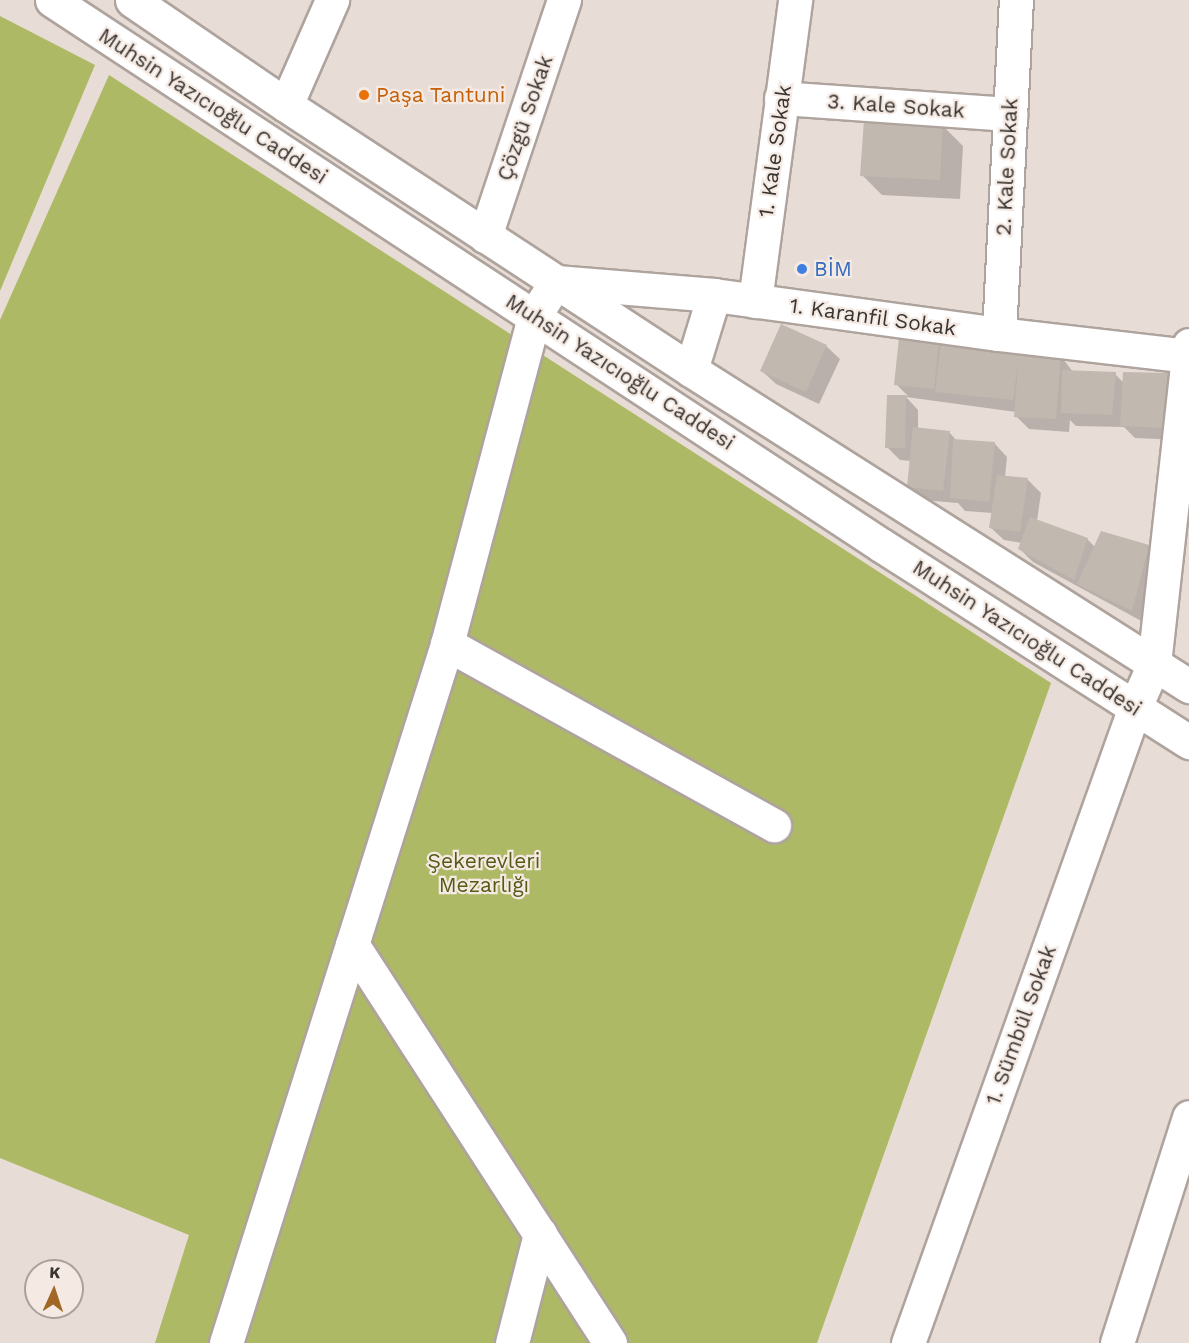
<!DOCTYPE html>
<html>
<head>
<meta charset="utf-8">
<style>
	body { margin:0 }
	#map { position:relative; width:1189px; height:1343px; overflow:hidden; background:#e8ddd6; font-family:"Work Sans",sans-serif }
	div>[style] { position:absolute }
	.green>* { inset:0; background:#adb965 }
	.shadow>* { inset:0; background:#0003 }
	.building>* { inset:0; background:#c1b8af }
	.roads { filter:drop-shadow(2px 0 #aea39d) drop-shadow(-2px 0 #aea39d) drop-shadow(0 2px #aea39d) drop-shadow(0 -2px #aea39d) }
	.minor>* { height:33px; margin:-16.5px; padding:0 16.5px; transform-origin:16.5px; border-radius:16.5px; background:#fff }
	.dots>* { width:16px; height:16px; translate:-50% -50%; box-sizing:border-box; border:3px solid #f5eae3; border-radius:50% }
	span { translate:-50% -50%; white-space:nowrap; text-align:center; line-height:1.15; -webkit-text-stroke:4.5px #f5eae3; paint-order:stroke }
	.food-label { font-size:21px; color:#c56008 }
	.left { translate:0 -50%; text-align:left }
	.street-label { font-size:21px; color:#383431 }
	.shop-label { font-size:21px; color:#366cbe }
	.park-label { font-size:21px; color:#545b15 }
	.north { position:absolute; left:24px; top:1259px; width:60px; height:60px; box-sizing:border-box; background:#f5eae3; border:2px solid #a9a19c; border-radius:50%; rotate:3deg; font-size:16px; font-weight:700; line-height:24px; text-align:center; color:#383431 }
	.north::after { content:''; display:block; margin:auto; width:21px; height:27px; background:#a06725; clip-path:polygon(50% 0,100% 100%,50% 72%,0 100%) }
</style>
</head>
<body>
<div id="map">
	<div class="green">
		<div style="clip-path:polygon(0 16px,95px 65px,0 291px)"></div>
		<div style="clip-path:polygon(109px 75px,1051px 683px,817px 1343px,155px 1343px,189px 1235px,0 1158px,0 320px)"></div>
	</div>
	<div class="shadow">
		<div style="clip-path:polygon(943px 126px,963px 146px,960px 199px,882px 195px,862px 175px)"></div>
		<div style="clip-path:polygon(901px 330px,1060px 355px,1073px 372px,1115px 374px,1180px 440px,1135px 438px,1124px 427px,1076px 426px,1070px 420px,1069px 432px,1029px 429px,1016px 416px,1016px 412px,906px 397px,918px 410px,918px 429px,949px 432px,957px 441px,994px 443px,1007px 457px,1005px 477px,1028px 480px,1041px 493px,1037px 521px,1087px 539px,1095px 547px,1148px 546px,1161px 559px,1145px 623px,1033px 562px,1020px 549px,1022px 543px,1004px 540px,990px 527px,993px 513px,965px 511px,958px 503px,922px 500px,909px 486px,911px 461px,900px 460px,887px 447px,888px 396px,908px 396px,896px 384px)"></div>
		<div style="clip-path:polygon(826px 346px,840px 359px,819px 404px,776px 384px,762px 371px)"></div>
	</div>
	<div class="building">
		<div style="clip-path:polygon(864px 120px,943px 125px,940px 180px,860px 176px)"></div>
		<div style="clip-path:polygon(781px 324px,827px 345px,806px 392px,760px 371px)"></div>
		<div style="clip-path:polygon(900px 328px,940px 331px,934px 389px,894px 385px)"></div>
		<div style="clip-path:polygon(941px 342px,1061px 354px,1056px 419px,1014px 417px,1018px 363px,1013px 400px,935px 392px)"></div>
		<div style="clip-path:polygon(1062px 370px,1116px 372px,1112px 415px,1061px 413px)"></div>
		<div style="clip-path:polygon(1123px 372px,1170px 373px,1167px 428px,1120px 426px)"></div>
		<div style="clip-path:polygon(887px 395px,906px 395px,905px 448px,885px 448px)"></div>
		<div style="clip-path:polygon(913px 427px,950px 431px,943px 491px,907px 487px)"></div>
		<div style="clip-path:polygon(953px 439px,995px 442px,989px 502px,950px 498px)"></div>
		<div style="clip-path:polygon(997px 475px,1028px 478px,1020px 532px,989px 528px)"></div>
		<div style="clip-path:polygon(1030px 517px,1088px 538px,1074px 580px,1018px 549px)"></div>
		<div style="clip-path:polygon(1101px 531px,1149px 545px,1132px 611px,1077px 584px)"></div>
	</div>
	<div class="roads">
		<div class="minor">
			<div style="left:52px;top:0;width:992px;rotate:33.32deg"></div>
			<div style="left:881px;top:545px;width:366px;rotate:32.6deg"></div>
			<div style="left:132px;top:0;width:186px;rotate:34.3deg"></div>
			<div style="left:286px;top:105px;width:484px;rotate:33.2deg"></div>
			<div style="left:691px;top:370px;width:590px;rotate:32.4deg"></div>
			<div style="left:781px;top:98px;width:230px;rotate:4deg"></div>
			<div style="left:286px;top:105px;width:115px;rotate:-66.3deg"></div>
			<div style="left:485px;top:236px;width:249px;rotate:-71.5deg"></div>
			<div style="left:755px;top:301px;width:304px;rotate:-82.4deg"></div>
			<div style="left:999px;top:334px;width:334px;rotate:-87.1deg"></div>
			<div style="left:691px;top:370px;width:78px;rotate:-73deg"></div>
			<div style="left:447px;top:644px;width:374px;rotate:29deg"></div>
			<div style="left:352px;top:944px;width:475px;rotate:57.1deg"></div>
			<div style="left:226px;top:1343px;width:733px;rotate:-72.45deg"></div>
			<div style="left:447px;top:644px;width:339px;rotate:-75.1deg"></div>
			<div style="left:534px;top:316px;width:40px;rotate:-57.1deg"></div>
			<div style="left:556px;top:282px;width:159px;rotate:4.7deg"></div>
			<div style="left:714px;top:295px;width:288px;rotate:7.8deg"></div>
			<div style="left:999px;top:334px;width:191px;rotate:6.6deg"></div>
			<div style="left:512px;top:1343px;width:113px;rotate:-75.6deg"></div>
			<div style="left:908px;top:1343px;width:675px;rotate:-70.36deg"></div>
			<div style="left:1135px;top:707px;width:47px;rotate:-66.2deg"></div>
			<div style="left:1154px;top:664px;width:321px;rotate:-83.7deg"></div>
			<div style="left:1117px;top:1343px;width:237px;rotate:-72.3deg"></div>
		</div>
	</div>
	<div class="dots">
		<div style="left:364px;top:95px;background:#e8710a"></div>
		<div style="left:802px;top:269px;background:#3f7fe0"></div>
	</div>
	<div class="food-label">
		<span class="left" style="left:376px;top:95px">Paşa Tantuni</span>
	</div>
	<div class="street-label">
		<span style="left:213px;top:106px;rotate:33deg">Muhsin Yazıcıoğlu Caddesi</span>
		<span style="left:896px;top:106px;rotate:4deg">3. Kale Sokak</span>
		<span style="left:525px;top:118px;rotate:-71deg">Çözgü Sokak</span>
		<span style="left:775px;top:151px;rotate:-82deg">1. Kale Sokak</span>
		<span style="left:1007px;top:167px;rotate:-87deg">2. Kale Sokak</span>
		<span style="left:873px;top:317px;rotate:8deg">1. Karanfil Sokak</span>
		<span style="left:620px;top:372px;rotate:33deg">Muhsin Yazıcıoğlu Caddesi</span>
		<span style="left:1027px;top:638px;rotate:33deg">Muhsin Yazıcıoğlu Caddesi</span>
		<span style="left:1021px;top:1025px;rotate:-70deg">1. Sümbül Sokak</span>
	</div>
	<div class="shop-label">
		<span class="left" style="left:814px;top:269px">BİM</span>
	</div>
	<div class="park-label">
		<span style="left:484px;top:873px">Şekerevleri<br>Mezarlığı</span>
	</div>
	<div class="north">K</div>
</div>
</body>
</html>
